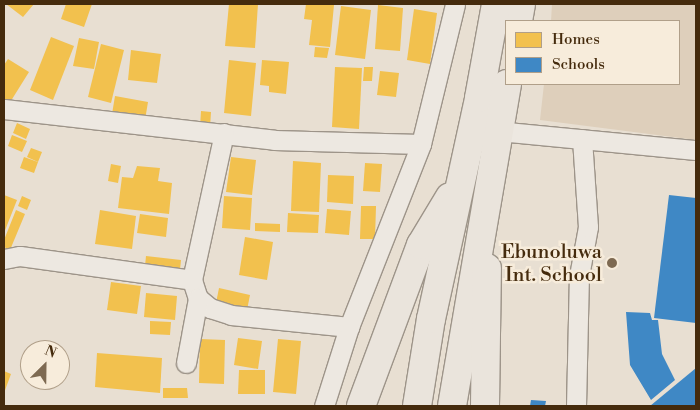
<!DOCTYPE html>
<html>
<head>
<meta charset="utf-8">
<style>
	body { margin:0 }
	#map { position:relative; width:700px; height:410px; overflow:hidden; background:#e8dfd2; font-family:"Libre Bodoni",serif }
	div>[style] { position:absolute }
	.green>* { inset:0; background:#decfbb }
	.homes>* { inset:0; background:#f2c14e }
	.schools>* { inset:0; background:#3f88c5 }
	.roads { filter:drop-shadow(1px 0 #9d9489) drop-shadow(-1px 0 #9d9489) drop-shadow(0 1px #9d9489) drop-shadow(0 -1px #9d9489) }
	.minor>* { height:19px; margin:-9.5px; padding:0 9.5px; transform-origin:9.5px; border-radius:9.5px; background:#ede8e1 }
	.trunk>* { height:28px; margin:-14px; padding:0 14px; transform-origin:14px; border-radius:14px; background:#eae4dc }
	.dots>* { width:14px; height:14px; translate:-50% -50%; box-sizing:border-box; border:2px solid #f7ecdb; border-radius:50% }
	span { translate:-50% -50%; white-space:nowrap; text-align:center; line-height:1.15; -webkit-text-stroke:5px #f7ecdb; paint-order:stroke }
	.poi-label { font-size:20px; color:#452b0d }
	.right { translate:-100% -50%; text-align:right }
	.frame { position:absolute; inset:0; border:5px solid #452b0d; pointer-events:none }
	.legend { position:absolute; left:505px; top:20px; width:175px; height:65px; box-sizing:border-box; background:#f7ecdb; border:1px solid #b09f89; margin:0; padding:6px 9px; list-style:none; font-size:15px; color:#452b0d }
	.legend li { display:flex; align-items:center; gap:10px; height:25px }
	.legend b { width:25px; border:1px solid #b09f89 }
	.north { position:absolute; left:20px; top:340px; width:50px; height:50px; box-sizing:border-box; background:#f7ecdb; border:1px solid #b09f89; border-radius:50%; rotate:23deg; font-size:14px; font-weight:700; line-height:20px; text-align:center; color:#452b0d }
	.north::after { content:''; display:block; margin:auto; width:18px; height:22px; background:#7e6a52; clip-path:polygon(50% 0,100% 100%,50% 72%,0 100%) }
</style>
</head>
<body>
<div id="map">
	<div class="green">
		<div style="clip-path:polygon(552px 4px,696px 4px,696px 140px,540px 120px,544px 84px,679px 84px,679px 21px,551px 21px)"></div>
	</div>
	<div class="homes">
		<div style="clip-path:polygon(6px 4px,34px 4px,23px 17px)"></div>
		<div style="clip-path:polygon(66px 4px,92px 4px,84px 27px,61px 19px)"></div>
		<div style="clip-path:polygon(229px 4px,258px 4px,255px 48px,225px 46px)"></div>
		<div style="clip-path:polygon(306px 4px,334px 5px,330px 47px,309px 45px,312px 20px,304px 19px)"></div>
		<div style="clip-path:polygon(378px 5px,403px 8px,400px 51px,375px 49px)"></div>
		<div style="clip-path:polygon(341px 6px,371px 10px,365px 59px,335px 55px)"></div>
		<div style="clip-path:polygon(414px 9px,437px 13px,430px 64px,407px 60px)"></div>
		<div style="clip-path:polygon(51px 37px,74px 46px,53px 100px,30px 90px)"></div>
		<div style="clip-path:polygon(79px 38px,99px 42px,94px 69px,73px 66px)"></div>
		<div style="clip-path:polygon(101px 44px,124px 50px,111px 103px,88px 97px)"></div>
		<div style="clip-path:polygon(315px 47px,329px 48px,327px 58px,314px 57px)"></div>
		<div style="clip-path:polygon(131px 50px,161px 54px,157px 83px,128px 80px)"></div>
		<div style="clip-path:polygon(8px 59px,29px 72px,9px 104px,4px 100px,4px 65px)"></div>
		<div style="clip-path:polygon(229px 60px,256px 63px,251px 116px,224px 113px)"></div>
		<div style="clip-path:polygon(262px 60px,289px 62px,286px 94px,269px 92px,269px 86px,260px 85px)"></div>
		<div style="clip-path:polygon(335px 67px,362px 68px,359px 129px,332px 127px)"></div>
		<div style="clip-path:polygon(364px 67px,373px 67px,372px 81px,363px 81px)"></div>
		<div style="clip-path:polygon(380px 71px,399px 73px,396px 97px,377px 95px)"></div>
		<div style="clip-path:polygon(115px 96px,148px 102px,145px 120px,112px 114px)"></div>
		<div style="clip-path:polygon(201px 111px,211px 112px,210px 128px,200px 127px)"></div>
		<div style="clip-path:polygon(17px 123px,30px 129px,26px 139px,13px 133px)"></div>
		<div style="clip-path:polygon(12px 135px,27px 141px,22px 152px,8px 146px)"></div>
		<div style="clip-path:polygon(31px 148px,42px 152px,38px 162px,27px 157px)"></div>
		<div style="clip-path:polygon(24px 157px,38px 162px,34px 173px,20px 168px)"></div>
		<div style="clip-path:polygon(231px 157px,256px 160px,252px 195px,226px 192px)"></div>
		<div style="clip-path:polygon(293px 161px,321px 163px,319px 212px,291px 211px)"></div>
		<div style="clip-path:polygon(365px 163px,382px 164px,380px 192px,363px 191px)"></div>
		<div style="clip-path:polygon(111px 164px,121px 166px,118px 183px,108px 181px)"></div>
		<div style="clip-path:polygon(137px 166px,160px 168px,158px 181px,172px 183px,169px 214px,118px 208px,122px 177px,133px 178px)"></div>
		<div style="clip-path:polygon(328px 175px,354px 176px,353px 204px,327px 202px)"></div>
		<div style="clip-path:polygon(4px 195px,17px 200px,4px 233px)"></div>
		<div style="clip-path:polygon(22px 196px,31px 200px,27px 210px,18px 206px)"></div>
		<div style="clip-path:polygon(224px 196px,252px 198px,250px 230px,222px 228px)"></div>
		<div style="clip-path:polygon(361px 206px,376px 206px,375px 239px,360px 239px)"></div>
		<div style="clip-path:polygon(327px 209px,351px 211px,349px 235px,325px 233px)"></div>
		<div style="clip-path:polygon(16px 210px,25px 214px,10px 250px,4px 247px,4px 240px)"></div>
		<div style="clip-path:polygon(100px 210px,136px 216px,132px 249px,95px 244px)"></div>
		<div style="clip-path:polygon(288px 213px,319px 215px,318px 233px,287px 232px)"></div>
		<div style="clip-path:polygon(140px 214px,168px 218px,166px 237px,137px 233px)"></div>
		<div style="clip-path:polygon(255px 223px,280px 224px,280px 232px,255px 231px)"></div>
		<div style="clip-path:polygon(245px 237px,273px 242px,267px 280px,239px 275px)"></div>
		<div style="clip-path:polygon(146px 256px,181px 260px,180px 270px,145px 266px)"></div>
		<div style="clip-path:polygon(111px 282px,141px 286px,137px 314px,107px 310px)"></div>
		<div style="clip-path:polygon(219px 288px,250px 295px,247px 310px,216px 303px)"></div>
		<div style="clip-path:polygon(146px 293px,177px 296px,175px 320px,144px 317px)"></div>
		<div style="clip-path:polygon(150px 321px,171px 322px,170px 335px,150px 334px)"></div>
		<div style="clip-path:polygon(238px 338px,262px 341px,258px 369px,234px 365px)"></div>
		<div style="clip-path:polygon(200px 339px,225px 340px,224px 384px,199px 383px)"></div>
		<div style="clip-path:polygon(278px 339px,301px 341px,296px 394px,273px 392px)"></div>
		<div style="clip-path:polygon(97px 353px,162px 358px,160px 393px,95px 387px)"></div>
		<div style="clip-path:polygon(239px 370px,265px 370px,265px 394px,238px 394px)"></div>
		<div style="clip-path:polygon(4px 371px,11px 374px,4px 393px)"></div>
		<div style="clip-path:polygon(163px 388px,187px 388px,188px 398px,163px 398px)"></div>
	</div>
	<div class="schools">
		<div style="clip-path:polygon(669px 195px,696px 198px,696px 323px,654px 318px)"></div>
		<div style="clip-path:polygon(626px 312px,650px 313px,652px 320px,658px 320px,662px 354px,675px 380px,651px 400px,630px 365px)"></div>
		<div style="clip-path:polygon(696px 368px,696px 406px,650px 406px)"></div>
		<div style="clip-path:polygon(531px 400px,546px 401px,545px 406px,530px 406px)"></div>
	</div>
	<div class="roads">
		<div class="minor">
			<div style="left:4px;top:109px;width:272px;rotate:6.5deg"></div>
			<div style="left:274px;top:140px;width:147px;rotate:1.6deg"></div>
			<div style="left:498px;top:131px;width:199px;rotate:5.5deg"></div>
			<div style="left:224px;top:133px;width:150px;rotate:102.3deg"></div>
			<div style="left:192px;top:280px;width:19px;rotate:72deg"></div>
			<div style="left:198px;top:298px;width:16px;rotate:40deg"></div>
			<div style="left:210px;top:308px;width:22px;rotate:18deg"></div>
			<div style="left:231px;top:315px;width:119px;rotate:5.8deg"></div>
			<div style="left:4px;top:259px;width:16px;rotate:-11deg"></div>
			<div style="left:20px;top:256px;width:174px;rotate:7.9deg"></div>
			<div style="left:186px;top:363px;width:66px;rotate:-79.5deg"></div>
			<div style="left:324px;top:406px;width:83px;rotate:-72.4deg"></div>
			<div style="left:349px;top:327px;width:197px;rotate:-68.5deg"></div>
			<div style="left:421px;top:144px;width:144px;rotate:-76.3deg"></div>
			<div style="left:576px;top:406px;width:130px;rotate:-88.7deg"></div>
			<div style="left:579px;top:276px;width:50px;rotate:-79.6deg"></div>
			<div style="left:588px;top:227px;width:88px;rotate:-93.9deg"></div>
		</div>
		<div class="trunk">
			<div style="left:518px;top:21px;width:17px;rotate:-80deg"></div>
			<div style="left:361px;top:406px;width:172px;rotate:-69.6deg"></div>
			<div style="left:421px;top:245px;width:56px;rotate:-58.9deg"></div>
			<div style="left:417px;top:406px;width:88px;rotate:-80.9deg"></div>
			<div style="left:431px;top:319px;width:226px;rotate:-77.7deg"></div>
			<div style="left:479px;top:98px;width:96px;rotate:-79.7deg"></div>
			<div style="left:452px;top:406px;width:327px;rotate:-80.3deg"></div>
			<div style="left:485px;top:406px;width:138px;rotate:-89.2deg"></div>
		</div>
	</div>
	<div class="dots">
		<div style="left:612px;top:263px;background:#7e6a52"></div>
	</div>
	<div class="poi-label">
		<span class="right" style="left:602px;top:264px">Ebunoluwa<br>Int. School</span>
	</div>
	<div class="frame"></div>
	<ul class="legend">
	<li><b style="height:14px;background:#f2c14e"></b>Homes</li>
	<li><b style="height:14px;background:#3f88c5"></b>Schools</li>
	</ul>
	<div class="north">N</div>
</div>
</body>
</html>
